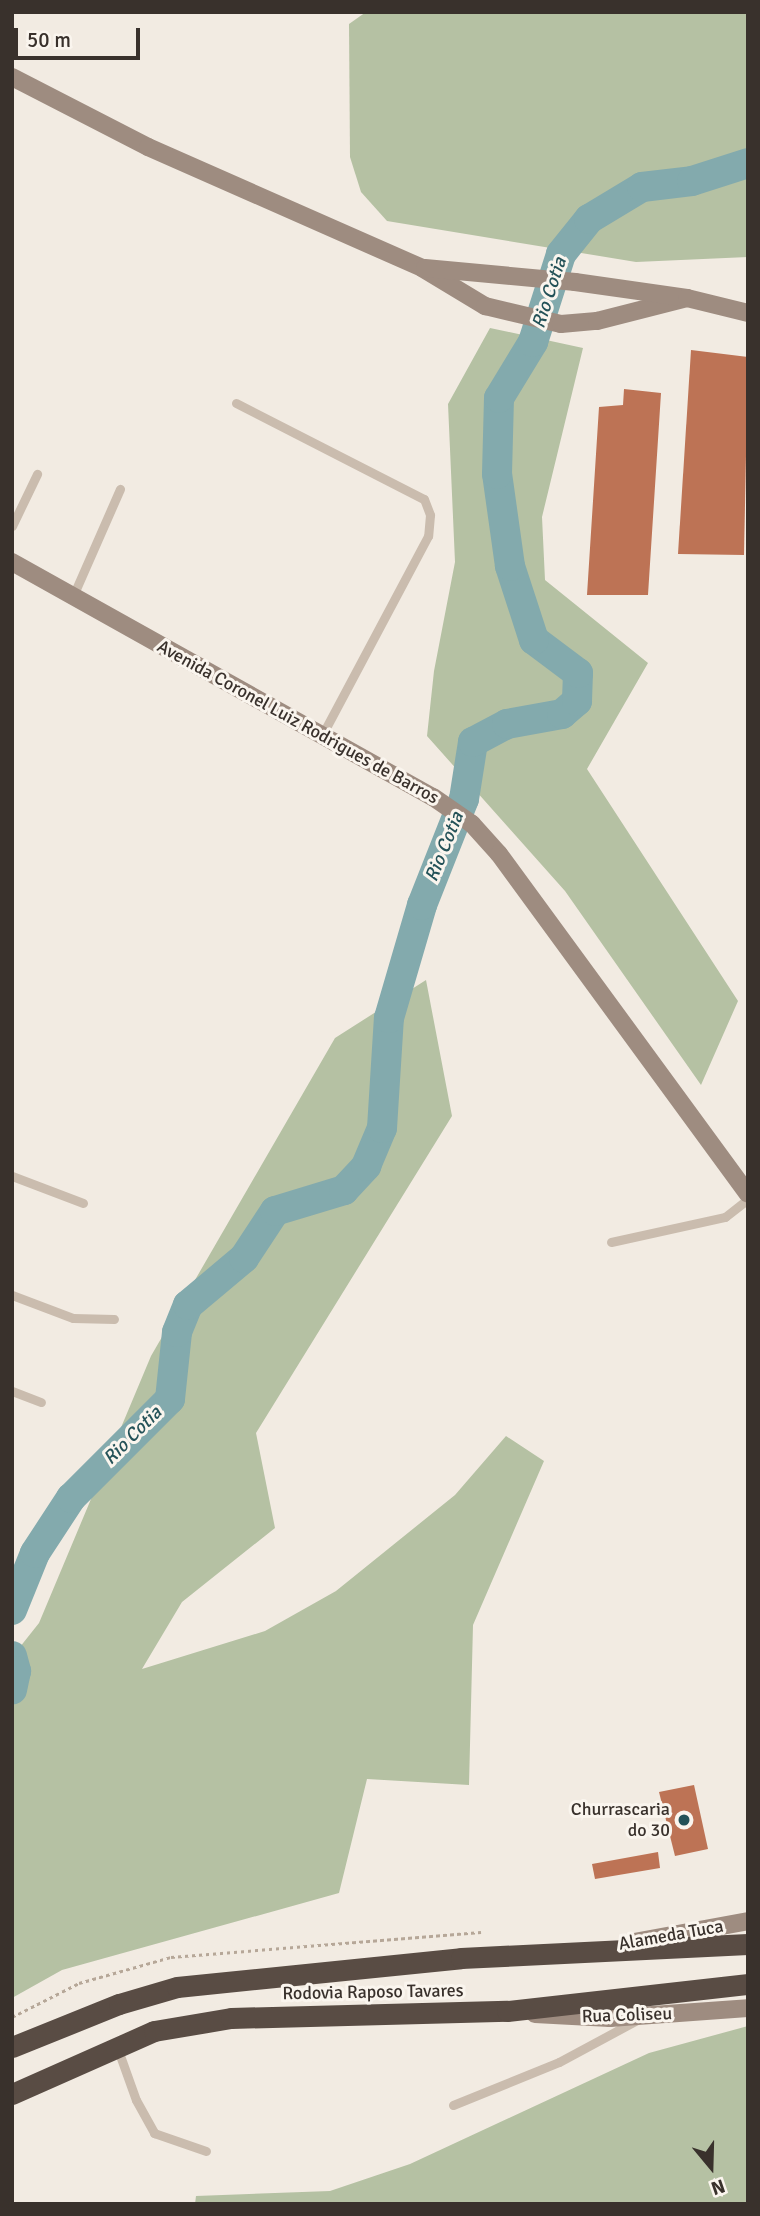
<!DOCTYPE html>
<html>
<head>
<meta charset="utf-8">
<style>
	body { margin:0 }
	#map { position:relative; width:760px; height:2216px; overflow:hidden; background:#f2ebe2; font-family:Signika,sans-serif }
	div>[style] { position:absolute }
	.green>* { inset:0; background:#b5c1a3 }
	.river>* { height:30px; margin:-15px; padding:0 15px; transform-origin:15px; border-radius:15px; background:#83aaad }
	.building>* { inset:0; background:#bd7355 }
	.path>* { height:2.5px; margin-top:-1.25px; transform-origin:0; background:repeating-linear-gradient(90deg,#b6a798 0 3.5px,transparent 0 7px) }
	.lane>* { height:9px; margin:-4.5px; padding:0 4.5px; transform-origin:4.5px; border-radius:4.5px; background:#cabcae }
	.secondary>* { height:18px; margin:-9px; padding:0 9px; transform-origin:9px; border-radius:9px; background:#9e8c80 }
	.highway>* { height:21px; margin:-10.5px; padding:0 10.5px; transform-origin:10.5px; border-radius:10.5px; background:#594c44 }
	.dots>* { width:19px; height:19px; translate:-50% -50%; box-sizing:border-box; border:4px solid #faf5ee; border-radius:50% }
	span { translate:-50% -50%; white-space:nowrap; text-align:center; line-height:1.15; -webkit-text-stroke:6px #faf5ee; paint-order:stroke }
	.street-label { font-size:18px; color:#39312c }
	.poi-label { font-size:18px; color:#39312c }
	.right { translate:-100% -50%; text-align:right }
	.water-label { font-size:19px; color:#245258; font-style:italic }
	.frame { position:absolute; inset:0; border:14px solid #39312c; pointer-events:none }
	.north { position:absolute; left:676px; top:2132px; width:70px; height:70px; -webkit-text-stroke:5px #faf5ee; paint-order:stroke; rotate:161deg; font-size:19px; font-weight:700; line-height:28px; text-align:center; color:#39312c }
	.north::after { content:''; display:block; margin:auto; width:24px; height:32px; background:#39312c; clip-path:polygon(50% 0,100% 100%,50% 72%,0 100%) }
	.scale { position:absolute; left:14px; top:28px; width:126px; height:32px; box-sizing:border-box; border:4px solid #39312c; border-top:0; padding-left:9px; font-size:21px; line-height:24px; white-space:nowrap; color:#39312c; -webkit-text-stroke:5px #faf5ee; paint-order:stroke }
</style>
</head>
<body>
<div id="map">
	<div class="green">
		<div style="clip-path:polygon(366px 12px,748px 12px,748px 257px,636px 262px,387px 221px,361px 192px,350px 157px,349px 24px)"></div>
		<div style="clip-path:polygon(490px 328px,583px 348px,542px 517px,545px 580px,648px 663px,587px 769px,738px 1001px,701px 1085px,565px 891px,427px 736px,434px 671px,455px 562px,448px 404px)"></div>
		<div style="clip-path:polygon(426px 980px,452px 1116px,256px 1433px,275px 1528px,182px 1602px,142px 1669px,265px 1631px,336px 1591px,455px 1495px,506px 1436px,544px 1461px,473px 1625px,469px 1785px,367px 1779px,339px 1893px,62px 1970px,12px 1998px,12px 1657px,39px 1623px,151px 1356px,335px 1038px)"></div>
		<div style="clip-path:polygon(748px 2026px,748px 2204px,195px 2204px,196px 2196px,330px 2191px,410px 2164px,649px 2053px)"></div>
	</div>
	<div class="river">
		<div style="left:12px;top:1610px;width:61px;rotate:-68deg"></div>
		<div style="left:35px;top:1553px;width:66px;rotate:-56.8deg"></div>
		<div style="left:71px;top:1498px;width:140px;rotate:-45deg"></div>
		<div style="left:170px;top:1399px;width:67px;rotate:-84deg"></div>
		<div style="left:177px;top:1332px;width:29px;rotate:-68deg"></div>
		<div style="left:188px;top:1305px;width:73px;rotate:-40deg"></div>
		<div style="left:244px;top:1258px;width:56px;rotate:-56.6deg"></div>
		<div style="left:275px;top:1211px;width:72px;rotate:-16.9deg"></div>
		<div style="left:344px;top:1190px;width:33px;rotate:-47deg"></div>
		<div style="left:366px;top:1166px;width:41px;rotate:-67.2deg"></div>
		<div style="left:382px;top:1128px;width:110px;rotate:-86.4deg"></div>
		<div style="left:389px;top:1018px;width:118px;rotate:-73.7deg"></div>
		<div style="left:422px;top:905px;width:114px;rotate:-68.4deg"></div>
		<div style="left:464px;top:799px;width:58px;rotate:-81deg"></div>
		<div style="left:473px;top:742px;width:38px;rotate:-28deg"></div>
		<div style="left:507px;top:724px;width:56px;rotate:-10.3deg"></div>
		<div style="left:562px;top:714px;width:20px;rotate:-41deg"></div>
		<div style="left:577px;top:701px;width:28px;rotate:-88deg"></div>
		<div style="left:578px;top:673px;width:55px;rotate:-143.1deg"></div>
		<div style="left:534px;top:640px;width:78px;rotate:-108deg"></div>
		<div style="left:510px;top:566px;width:93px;rotate:-98deg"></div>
		<div style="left:497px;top:474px;width:76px;rotate:-88.5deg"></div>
		<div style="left:499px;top:398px;width:66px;rotate:-58.7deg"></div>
		<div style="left:533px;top:342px;width:92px;rotate:-72.3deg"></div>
		<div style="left:561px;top:254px;width:45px;rotate:-51.3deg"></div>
		<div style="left:589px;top:219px;width:62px;rotate:-31.1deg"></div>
		<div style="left:642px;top:187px;width:50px;rotate:-6.8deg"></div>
		<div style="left:692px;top:181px;width:59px;rotate:-17.8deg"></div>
		<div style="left:12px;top:1656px;width:16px;rotate:75deg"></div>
		<div style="left:16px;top:1671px;width:19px;rotate:102deg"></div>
	</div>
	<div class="building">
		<div style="clip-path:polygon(691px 350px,748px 357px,744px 555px,678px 554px)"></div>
		<div style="clip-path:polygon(624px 389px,661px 393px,648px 595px,587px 595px,599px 407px,623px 405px)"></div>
		<div style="clip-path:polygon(694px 1785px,708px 1849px,675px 1856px,659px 1792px)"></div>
		<div style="clip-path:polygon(658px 1852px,660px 1868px,595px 1879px,592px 1864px)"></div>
	</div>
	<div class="path">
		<div style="left:12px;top:2017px;width:75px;rotate:-26.9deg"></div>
		<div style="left:79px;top:1983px;width:96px;rotate:-15.8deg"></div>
		<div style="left:171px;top:1957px;width:311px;rotate:-4.6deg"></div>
	</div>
	<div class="lane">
		<div style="left:236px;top:403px;width:211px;rotate:27.1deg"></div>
		<div style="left:424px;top:499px;width:17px;rotate:69deg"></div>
		<div style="left:430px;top:515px;width:21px;rotate:95deg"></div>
		<div style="left:428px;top:536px;width:225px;rotate:118deg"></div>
		<div style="left:12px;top:526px;width:58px;rotate:-64.3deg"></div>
		<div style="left:73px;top:596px;width:117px;rotate:-66.3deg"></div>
		<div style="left:12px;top:1176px;width:76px;rotate:20.8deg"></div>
		<div style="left:611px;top:1242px;width:117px;rotate:-12.4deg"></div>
		<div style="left:725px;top:1217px;width:29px;rotate:-38deg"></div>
		<div style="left:12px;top:1295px;width:65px;rotate:20.7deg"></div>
		<div style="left:73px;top:1318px;width:41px;rotate:1.4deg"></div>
		<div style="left:12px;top:1391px;width:31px;rotate:21deg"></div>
		<div style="left:117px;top:2047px;width:56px;rotate:70.3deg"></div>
		<div style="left:136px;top:2100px;width:38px;rotate:61deg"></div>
		<div style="left:154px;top:2133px;width:55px;rotate:19.1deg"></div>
		<div style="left:453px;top:2105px;width:114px;rotate:-22.1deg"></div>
		<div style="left:559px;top:2062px;width:89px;rotate:-28.3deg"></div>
	</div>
	<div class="secondary">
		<div style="left:12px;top:77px;width:153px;rotate:27.2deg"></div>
		<div style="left:148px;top:147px;width:300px;rotate:23.8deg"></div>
		<div style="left:422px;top:268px;width:74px;rotate:31.1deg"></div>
		<div style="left:485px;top:306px;width:78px;rotate:13.3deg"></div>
		<div style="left:561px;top:324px;width:36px;rotate:-5deg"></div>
		<div style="left:597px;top:321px;width:93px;rotate:-14.3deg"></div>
		<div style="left:425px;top:268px;width:151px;rotate:5.3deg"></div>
		<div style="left:575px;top:282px;width:113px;rotate:8.1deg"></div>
		<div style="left:687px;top:298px;width:63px;rotate:13.8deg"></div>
		<div style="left:12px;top:562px;width:482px;rotate:29.2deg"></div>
		<div style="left:433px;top:797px;width:47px;rotate:34.7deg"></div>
		<div style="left:472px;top:824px;width:40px;rotate:48deg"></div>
		<div style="left:499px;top:854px;width:421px;rotate:53.8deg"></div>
		<div style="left:634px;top:1942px;width:116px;rotate:-10.4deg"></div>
		<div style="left:535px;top:2014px;width:75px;rotate:3.1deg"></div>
		<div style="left:610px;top:2018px;width:138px;rotate:-4.1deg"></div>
	</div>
	<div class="highway">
		<div style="left:12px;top:2047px;width:115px;rotate:-21.9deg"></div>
		<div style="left:119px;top:2004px;width:60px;rotate:-16.3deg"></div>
		<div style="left:177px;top:1987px;width:285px;rotate:-5.8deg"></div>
		<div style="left:461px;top:1958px;width:287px;rotate:-2.8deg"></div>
		<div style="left:12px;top:2094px;width:155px;rotate:-23.9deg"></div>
		<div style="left:154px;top:2031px;width:78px;rotate:-9.6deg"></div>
		<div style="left:231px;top:2018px;width:276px;rotate:-1.5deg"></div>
		<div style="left:507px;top:2011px;width:243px;rotate:-6.4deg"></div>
	</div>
	<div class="dots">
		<div style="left:684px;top:1820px;background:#245258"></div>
	</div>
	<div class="street-label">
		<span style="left:298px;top:722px;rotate:29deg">Avenida Coronel Luiz Rodrigues de Barros</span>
		<span style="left:671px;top:1935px;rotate:-10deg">Alameda Tuca</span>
		<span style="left:373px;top:1992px;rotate:-1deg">Rodovia Raposo Tavares</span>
		<span style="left:627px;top:2015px;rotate:-2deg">Rua Coliseu</span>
	</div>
	<div class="poi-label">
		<span class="right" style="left:670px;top:1820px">Churrascaria<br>do 30</span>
	</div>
	<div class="water-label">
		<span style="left:550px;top:293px;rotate:-72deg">Rio Cotia</span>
		<span style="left:445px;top:847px;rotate:-68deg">Rio Cotia</span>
		<span style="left:133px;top:1436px;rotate:-45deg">Rio Cotia</span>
	</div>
	<div class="frame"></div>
	<div class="north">N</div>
	<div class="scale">50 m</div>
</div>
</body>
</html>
